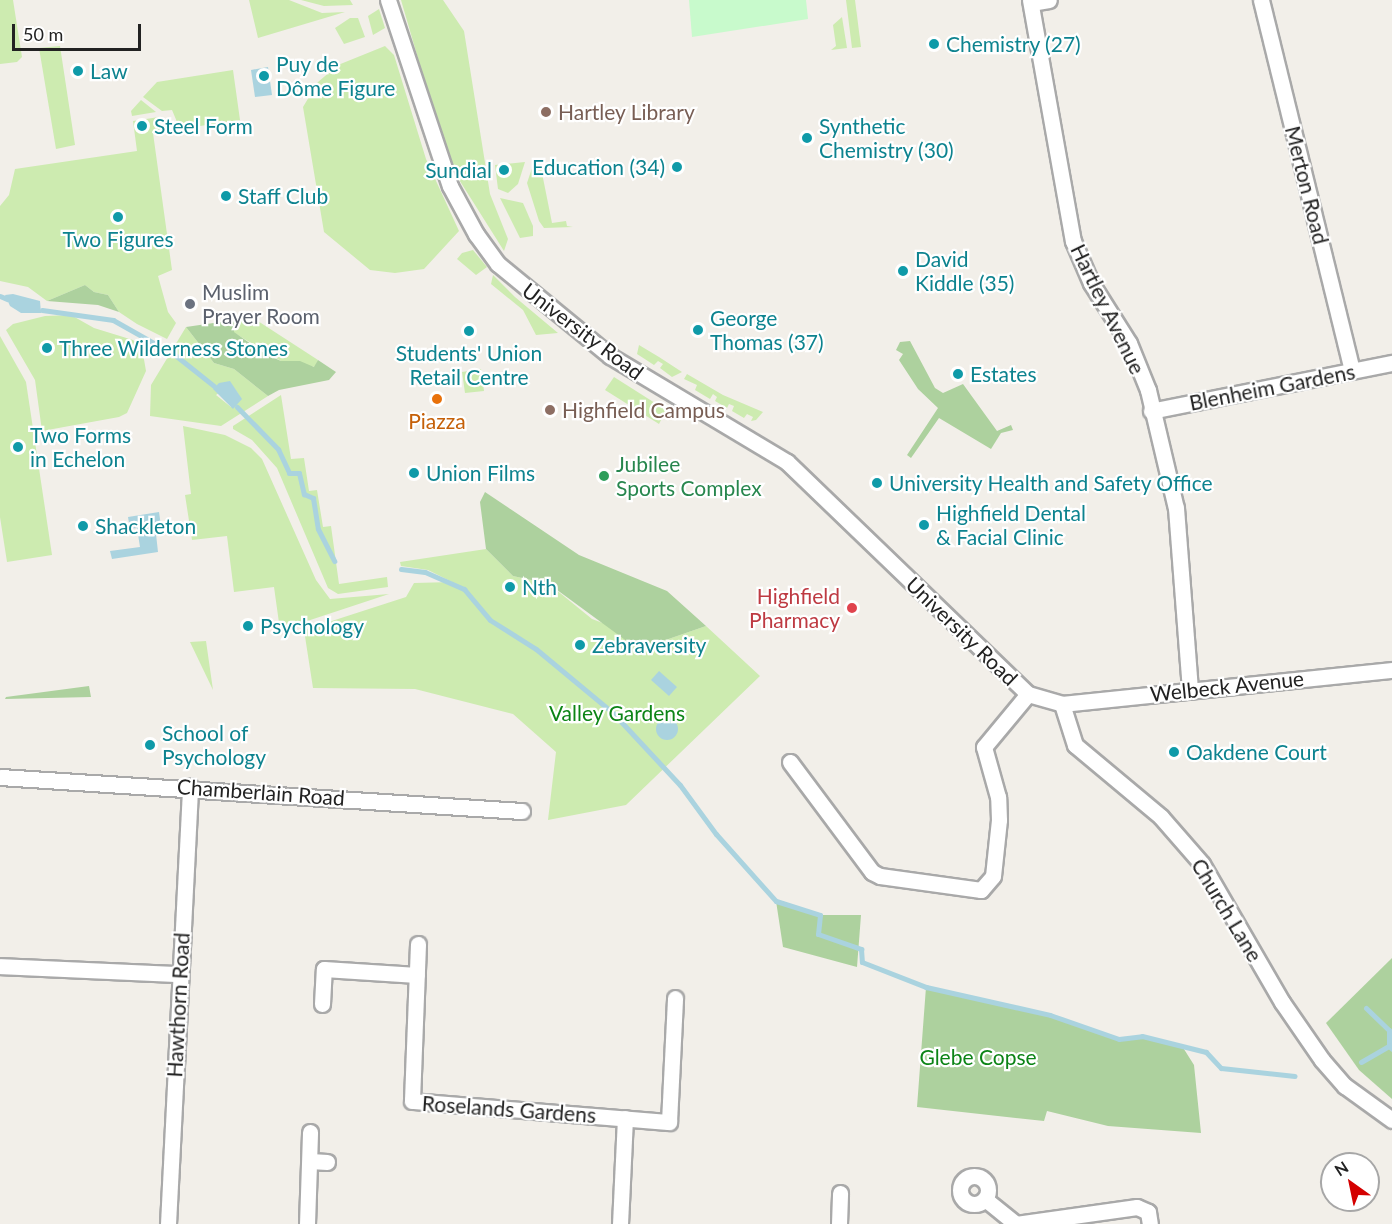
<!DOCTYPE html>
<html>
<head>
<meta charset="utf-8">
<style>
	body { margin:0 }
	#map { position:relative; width:1392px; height:1224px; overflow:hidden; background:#f2efe9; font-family:Lato,sans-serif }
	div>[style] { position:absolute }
	.grass>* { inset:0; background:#cdebb0 }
	.forest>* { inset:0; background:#add19e }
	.park>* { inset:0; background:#c8facc }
	.water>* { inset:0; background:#aad3df }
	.round { border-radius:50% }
	.stream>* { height:5px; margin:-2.5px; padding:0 2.5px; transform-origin:2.5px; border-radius:2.5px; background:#aad3df }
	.roads { filter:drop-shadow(2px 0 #a9a9a9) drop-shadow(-2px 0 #a9a9a9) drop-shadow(0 2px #a9a9a9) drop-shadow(0 -2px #a9a9a9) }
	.minor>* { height:15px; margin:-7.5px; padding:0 7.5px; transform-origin:7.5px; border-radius:7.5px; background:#fff }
	.minor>.ring { margin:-7.5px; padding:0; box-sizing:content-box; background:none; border:15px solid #fff; border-radius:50% }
	.dots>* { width:16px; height:16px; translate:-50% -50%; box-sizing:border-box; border:3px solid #fff; border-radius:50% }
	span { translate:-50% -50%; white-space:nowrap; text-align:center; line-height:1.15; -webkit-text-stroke:4.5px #fff; paint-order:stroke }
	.culture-label { font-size:21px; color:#0d838f }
	.left { translate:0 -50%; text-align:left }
	.right { translate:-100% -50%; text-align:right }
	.education-label { font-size:21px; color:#785e54 }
	.street-label { font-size:21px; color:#222 }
	.worship-label { font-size:21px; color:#5b616d }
	.food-label { font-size:21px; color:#c56008 }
	.leisure-label { font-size:21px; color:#27864d }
	.health-label { font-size:21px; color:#be3a42 }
	.park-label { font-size:21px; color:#0c8416 }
	.north { position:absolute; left:1320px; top:1152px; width:60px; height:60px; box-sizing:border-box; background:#fff; border:2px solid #a7a7a7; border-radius:50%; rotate:327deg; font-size:16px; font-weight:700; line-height:24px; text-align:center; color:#222 }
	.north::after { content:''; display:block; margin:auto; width:21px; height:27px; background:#d40000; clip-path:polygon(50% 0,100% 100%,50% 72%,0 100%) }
	.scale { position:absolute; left:12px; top:24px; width:129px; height:27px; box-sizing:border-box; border:3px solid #222; border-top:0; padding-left:8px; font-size:18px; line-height:21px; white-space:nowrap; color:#222; -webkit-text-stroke:4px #fff; paint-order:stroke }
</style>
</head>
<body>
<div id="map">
	<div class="grass">
		<div style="clip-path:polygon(0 0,13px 0,22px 57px,17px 62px,0 64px)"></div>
		<div style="clip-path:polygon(249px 0,289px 0,322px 13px,345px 12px,258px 38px)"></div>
		<div style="clip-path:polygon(301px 0,350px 0,353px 5px,324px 6px)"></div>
		<div style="clip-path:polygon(401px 0,443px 0,464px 31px,490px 194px,508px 239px,504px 251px,458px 178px,433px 110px)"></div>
		<div style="clip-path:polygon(846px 0,855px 0,861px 47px,852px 48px)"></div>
		<div style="clip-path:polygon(379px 9px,385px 28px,373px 35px,368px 16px)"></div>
		<div style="clip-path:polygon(842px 17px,847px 48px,831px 50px,836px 46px,833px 25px)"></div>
		<div style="clip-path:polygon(350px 18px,358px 18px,365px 37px,344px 44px,335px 28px)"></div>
		<div style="clip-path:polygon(60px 46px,75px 145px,56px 149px,39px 48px)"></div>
		<div style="clip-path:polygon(385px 46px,394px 55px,426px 159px,459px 231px,424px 269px,395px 273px,370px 270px,324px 232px,303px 107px,318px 82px,338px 65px)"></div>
		<div style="clip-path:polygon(233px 70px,240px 120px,180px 129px,172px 110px,162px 111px,143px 97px,157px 82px)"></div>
		<div style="clip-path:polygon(141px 100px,156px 112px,132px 116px,131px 111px)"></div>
		<div style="clip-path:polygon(159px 117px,167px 130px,153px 133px,172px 270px,158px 276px,168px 312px,176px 323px,167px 339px,137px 324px,119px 312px,108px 295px,94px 292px,85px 285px,47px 301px,28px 287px,0 281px,0 206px,9px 195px,15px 169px,137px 151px,133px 121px)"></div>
		<div style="clip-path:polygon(525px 162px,518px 184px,508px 193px,498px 189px,495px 165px)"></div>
		<div style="clip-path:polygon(540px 163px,552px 223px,566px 221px,567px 226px,573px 227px,544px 228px,539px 221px,527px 183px,533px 165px)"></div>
		<div style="clip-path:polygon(500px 198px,523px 203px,533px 226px,533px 236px,520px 238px)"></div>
		<div style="clip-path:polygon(473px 250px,487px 267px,476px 275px,457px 259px,462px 253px)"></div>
		<div style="clip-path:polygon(493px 275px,515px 297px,558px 333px,536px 335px,523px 310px,491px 284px)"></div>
		<div style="clip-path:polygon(71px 315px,94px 328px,133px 340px,142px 348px,146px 371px,127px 413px,119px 417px,42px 431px,35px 380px,6px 330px,13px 324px,45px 316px)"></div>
		<div style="clip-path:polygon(250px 316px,318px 360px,315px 367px,281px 361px,233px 332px,234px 320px)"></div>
		<div style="clip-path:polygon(evenodd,186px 327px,214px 363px,234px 369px,268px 396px,221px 426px,150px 416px,151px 385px,186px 327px,231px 384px,239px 395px,231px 407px,216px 395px,231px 384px)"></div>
		<div style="clip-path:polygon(0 336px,26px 382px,52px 555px,7px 562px,0 517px)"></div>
		<div style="clip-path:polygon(639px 345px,659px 357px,682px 372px,672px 377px,660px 368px,663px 364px,658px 361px,654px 365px,637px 354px)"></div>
		<div style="clip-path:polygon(481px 369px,484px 391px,465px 393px,462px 372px)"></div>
		<div style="clip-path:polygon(687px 374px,723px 395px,763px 412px,756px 420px,751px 421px,753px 417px,747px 414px,744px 418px,732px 411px,734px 406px,729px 404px,727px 408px,715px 401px,717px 397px,713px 394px,710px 399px,695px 390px,697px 385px,684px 379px)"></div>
		<div style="clip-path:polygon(614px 377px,666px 410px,659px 424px,605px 390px)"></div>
		<div style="clip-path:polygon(281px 395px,291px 459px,304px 458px,309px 491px,317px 490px,323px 527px,331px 526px,339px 584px,387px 577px,388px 587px,338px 594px,328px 588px,277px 468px,252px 440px,233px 429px,233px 426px)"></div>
		<div style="clip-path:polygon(183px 426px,225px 435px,251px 448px,262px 459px,316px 580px,330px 599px,389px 594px,280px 630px,274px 587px,234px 592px,227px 536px,192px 540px,185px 495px,191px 494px)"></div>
		<div style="clip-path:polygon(486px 549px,513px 576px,549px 584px,592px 619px,657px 643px,706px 626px,760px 676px,626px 805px,548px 820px,556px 752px,513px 714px,415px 689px,313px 688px,304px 630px,406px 597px,414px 583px,452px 582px,428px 570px,401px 566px,400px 562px)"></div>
		<div style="clip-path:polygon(206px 641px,213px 690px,190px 642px)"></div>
	</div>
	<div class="forest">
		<div style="clip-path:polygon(85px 285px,94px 292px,108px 295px,119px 312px,98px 305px,47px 301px)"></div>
		<div style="clip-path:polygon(234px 320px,234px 332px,265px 354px,281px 361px,300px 361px,314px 367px,318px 360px,336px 372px,329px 380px,279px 390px,268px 396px,234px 369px,214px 363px,186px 327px)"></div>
		<div style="clip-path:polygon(910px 341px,935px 388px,943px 393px,963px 384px,997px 431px,1011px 425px,1013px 430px,1001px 433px,991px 449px,939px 418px,911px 458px,907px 455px,938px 408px,918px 389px,899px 360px,903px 354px,896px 350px,900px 342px)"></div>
		<div style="clip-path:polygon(485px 492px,579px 555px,667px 591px,706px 626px,657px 643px,628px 642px,549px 584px,513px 576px,486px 549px,480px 502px)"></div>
		<div style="clip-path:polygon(89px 686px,91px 697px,5px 699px,6px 697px)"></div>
		<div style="clip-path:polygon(776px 901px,820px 915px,861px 915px,857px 967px,783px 947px)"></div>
		<div style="clip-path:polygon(1392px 958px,1392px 1099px,1359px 1070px,1326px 1023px)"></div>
		<div style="clip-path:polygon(926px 987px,1050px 1015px,1118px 1039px,1142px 1036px,1182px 1046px,1194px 1065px,1201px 1133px,1108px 1126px,1047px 1111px,1044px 1121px,917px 1107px)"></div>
	</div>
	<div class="park">
		<div style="clip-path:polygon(689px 0,806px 0,808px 19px,692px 37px)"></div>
	</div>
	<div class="water">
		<div style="clip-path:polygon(268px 67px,272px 95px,255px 97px,251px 70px)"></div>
		<div style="clip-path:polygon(13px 294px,40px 301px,41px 313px,21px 313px,10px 306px,5px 295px)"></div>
		<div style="clip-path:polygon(230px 381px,242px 399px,233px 409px,213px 389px,219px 383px)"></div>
		<div style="clip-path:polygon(159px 512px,162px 533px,156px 534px,158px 552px,112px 559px,110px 551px,140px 547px,137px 528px,130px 529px,128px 517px)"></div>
		<div style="clip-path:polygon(659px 671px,677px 687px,669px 696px,651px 680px)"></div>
		<div class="round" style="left:656px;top:718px;width:22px;height:22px"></div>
	</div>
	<div class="stream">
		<div style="left:0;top:296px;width:8px;rotate:23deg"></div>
		<div style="left:42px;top:310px;width:72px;rotate:8deg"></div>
		<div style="left:113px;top:320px;width:71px;rotate:29.4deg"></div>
		<div style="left:175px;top:355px;width:50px;rotate:38.5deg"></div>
		<div style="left:237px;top:407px;width:59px;rotate:45.7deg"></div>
		<div style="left:278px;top:449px;width:26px;rotate:65deg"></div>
		<div style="left:289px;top:473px;width:10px"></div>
		<div style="left:299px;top:473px;width:22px;rotate:77deg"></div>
		<div style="left:304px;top:494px;width:10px;rotate:24deg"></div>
		<div style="left:313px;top:498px;width:31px;rotate:81deg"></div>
		<div style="left:318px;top:529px;width:36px;rotate:63deg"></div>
		<div style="left:401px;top:569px;width:24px;rotate:7deg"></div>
		<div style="left:425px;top:572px;width:43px;rotate:23.6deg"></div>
		<div style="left:464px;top:589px;width:40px;rotate:50deg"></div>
		<div style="left:490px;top:620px;width:54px;rotate:32.2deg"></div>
		<div style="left:536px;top:649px;width:100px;rotate:39.7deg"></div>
		<div style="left:613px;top:713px;width:98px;rotate:47.1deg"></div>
		<div style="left:680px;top:785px;width:61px;rotate:53.7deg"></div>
		<div style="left:716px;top:834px;width:90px;rotate:48.2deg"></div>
		<div style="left:776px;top:901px;width:46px;rotate:17.7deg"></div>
		<div style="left:820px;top:915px;width:19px;rotate:96deg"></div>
		<div style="left:818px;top:934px;width:46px;rotate:19.2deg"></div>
		<div style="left:861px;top:949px;width:13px;rotate:86deg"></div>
		<div style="left:862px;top:962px;width:69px;rotate:21.3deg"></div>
		<div style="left:926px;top:987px;width:127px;rotate:12.7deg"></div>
		<div style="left:1050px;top:1015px;width:73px;rotate:19.2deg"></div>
		<div style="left:1119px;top:1039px;width:23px;rotate:-7deg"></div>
		<div style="left:1142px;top:1036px;width:66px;rotate:14deg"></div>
		<div style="left:1206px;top:1052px;width:22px;rotate:47deg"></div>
		<div style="left:1221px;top:1068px;width:74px;rotate:6.2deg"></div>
		<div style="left:1366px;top:1008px;width:32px;rotate:44deg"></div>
		<div style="left:1389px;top:1030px;width:16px;rotate:90deg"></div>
		<div style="left:1361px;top:1062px;width:32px;rotate:-30deg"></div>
		<div style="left:1389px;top:1046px;width:4px;rotate:45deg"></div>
	</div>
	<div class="roads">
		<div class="minor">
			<div style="left:388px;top:0;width:196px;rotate:71.6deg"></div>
			<div style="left:450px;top:186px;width:55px;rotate:61.6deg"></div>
			<div style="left:476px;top:234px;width:37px;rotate:54deg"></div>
			<div style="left:498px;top:264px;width:145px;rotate:39.4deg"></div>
			<div style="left:610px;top:356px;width:206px;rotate:30.9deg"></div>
			<div style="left:787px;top:462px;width:335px;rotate:43.9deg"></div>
			<div style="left:1028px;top:694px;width:35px;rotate:16deg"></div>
			<div style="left:1062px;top:704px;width:332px;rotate:-5.9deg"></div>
			<div style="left:1030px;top:0;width:245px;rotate:79.9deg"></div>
			<div style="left:1073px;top:241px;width:46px;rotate:66.8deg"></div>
			<div style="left:1091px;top:283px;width:71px;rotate:57.7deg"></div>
			<div style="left:1129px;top:343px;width:51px;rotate:68deg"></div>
			<div style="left:1148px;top:390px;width:121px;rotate:76.7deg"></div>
			<div style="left:1176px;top:508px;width:183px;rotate:85.6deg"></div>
			<div style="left:1261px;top:0;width:381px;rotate:76.2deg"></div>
			<div style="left:1031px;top:3px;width:18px;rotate:-9deg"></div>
			<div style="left:1151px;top:411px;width:246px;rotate:-11.3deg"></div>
			<div style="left:1062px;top:704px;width:43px;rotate:72.4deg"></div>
			<div style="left:1075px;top:745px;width:112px;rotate:39.9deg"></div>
			<div style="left:1161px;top:817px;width:62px;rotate:48.9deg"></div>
			<div style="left:1202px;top:864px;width:160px;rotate:59.9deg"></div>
			<div style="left:1282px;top:1002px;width:70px;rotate:55.4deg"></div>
			<div style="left:1322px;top:1060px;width:35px;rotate:49deg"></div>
			<div style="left:1345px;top:1086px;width:58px;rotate:35.9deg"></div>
			<div style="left:790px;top:762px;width:137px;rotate:53.3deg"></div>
			<div style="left:872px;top:872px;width:9px;rotate:27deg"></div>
			<div style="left:880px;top:876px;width:102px;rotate:7.9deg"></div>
			<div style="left:981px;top:890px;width:18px;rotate:-49deg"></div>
			<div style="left:993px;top:876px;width:56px;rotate:-83.9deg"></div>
			<div style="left:999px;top:820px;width:23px;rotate:-92deg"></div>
			<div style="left:998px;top:797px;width:52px;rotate:-105.6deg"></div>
			<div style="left:984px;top:747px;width:69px;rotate:-50.3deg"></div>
			<div style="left:0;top:777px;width:523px;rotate:3.73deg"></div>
			<div style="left:418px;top:944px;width:157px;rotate:92.2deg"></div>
			<div style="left:412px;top:1101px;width:258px;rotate:4.7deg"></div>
			<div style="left:669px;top:1122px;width:124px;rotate:-87.2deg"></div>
			<div style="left:0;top:966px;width:179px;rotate:2.6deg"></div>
			<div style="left:322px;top:1004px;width:35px;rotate:-87deg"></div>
			<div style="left:324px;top:969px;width:93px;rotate:3.7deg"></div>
			<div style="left:310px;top:1161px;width:17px;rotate:3deg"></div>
			<div class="ring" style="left:960px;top:1176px;width:13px;height:13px"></div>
			<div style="left:985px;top:1199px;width:40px;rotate:39deg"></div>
			<div style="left:168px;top:1224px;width:438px;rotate:-87.1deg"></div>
			<div style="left:307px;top:1224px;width:92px;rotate:-88.1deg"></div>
			<div style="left:620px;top:1224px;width:106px;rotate:-87.3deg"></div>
			<div style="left:839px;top:1224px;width:31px;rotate:-88deg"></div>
			<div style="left:1016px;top:1224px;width:122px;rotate:-8deg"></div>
			<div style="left:1137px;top:1207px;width:12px;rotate:24deg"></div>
			<div style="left:1148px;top:1212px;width:12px;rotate:81deg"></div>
		</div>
	</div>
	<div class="dots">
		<div style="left:934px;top:44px;background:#0f9aa8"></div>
		<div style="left:78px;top:71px;background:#0f9aa8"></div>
		<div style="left:264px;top:76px;background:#0f9aa8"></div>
		<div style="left:546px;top:112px;background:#8d6e63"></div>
		<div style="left:142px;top:126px;background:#0f9aa8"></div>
		<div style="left:807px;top:138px;background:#0f9aa8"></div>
		<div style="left:677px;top:167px;background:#0f9aa8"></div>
		<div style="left:504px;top:170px;background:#0f9aa8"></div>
		<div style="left:226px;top:196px;background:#0f9aa8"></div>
		<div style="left:118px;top:217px;background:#0f9aa8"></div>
		<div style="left:903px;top:271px;background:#0f9aa8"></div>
		<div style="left:190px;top:304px;background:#6b7280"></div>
		<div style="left:698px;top:330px;background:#0f9aa8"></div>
		<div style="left:469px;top:331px;background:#0f9aa8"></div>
		<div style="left:47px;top:348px;background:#0f9aa8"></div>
		<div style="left:958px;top:374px;background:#0f9aa8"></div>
		<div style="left:437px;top:399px;background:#e8710a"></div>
		<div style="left:550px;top:410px;background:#8d6e63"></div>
		<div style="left:18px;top:447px;background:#0f9aa8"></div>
		<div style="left:414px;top:473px;background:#0f9aa8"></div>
		<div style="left:604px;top:476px;background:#2e9e5b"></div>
		<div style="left:877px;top:483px;background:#0f9aa8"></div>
		<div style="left:924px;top:525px;background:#0f9aa8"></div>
		<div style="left:83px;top:526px;background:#0f9aa8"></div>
		<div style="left:510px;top:587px;background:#0f9aa8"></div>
		<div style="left:852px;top:608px;background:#e0444e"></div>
		<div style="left:248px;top:626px;background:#0f9aa8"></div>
		<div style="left:580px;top:645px;background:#0f9aa8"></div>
		<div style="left:150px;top:745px;background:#0f9aa8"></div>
		<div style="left:1174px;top:752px;background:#0f9aa8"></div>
	</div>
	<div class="culture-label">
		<span class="left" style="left:946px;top:44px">Chemistry (27)</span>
		<span class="left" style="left:276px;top:76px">Puy de<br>Dôme Figure</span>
		<span class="left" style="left:90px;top:71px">Law</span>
		<span class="left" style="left:154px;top:126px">Steel Form</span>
		<span class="left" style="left:819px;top:138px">Synthetic<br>Chemistry (30)</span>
		<span class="right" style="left:665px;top:167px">Education (34)</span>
		<span class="right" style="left:492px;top:170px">Sundial</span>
		<span class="left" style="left:238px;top:196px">Staff Club</span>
		<span style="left:118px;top:239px">Two Figures</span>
		<span class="left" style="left:915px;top:271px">David<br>Kiddle (35)</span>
		<span class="left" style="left:710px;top:330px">George<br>Thomas (37)</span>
		<span class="left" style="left:59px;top:348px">Three Wilderness Stones</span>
		<span style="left:469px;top:365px">Students' Union<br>Retail Centre</span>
		<span class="left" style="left:970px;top:374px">Estates</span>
		<span class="left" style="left:30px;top:447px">Two Forms<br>in Echelon</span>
		<span class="left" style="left:426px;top:473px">Union Films</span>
		<span class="left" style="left:889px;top:483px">University Health and Safety Office</span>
		<span class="left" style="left:936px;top:525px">Highfield Dental<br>&amp; Facial Clinic</span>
		<span class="left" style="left:95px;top:526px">Shackleton</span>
		<span class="left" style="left:522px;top:587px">Nth</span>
		<span class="left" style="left:260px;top:626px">Psychology</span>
		<span class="left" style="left:592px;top:645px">Zebraversity</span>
		<span class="left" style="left:162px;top:745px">School of<br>Psychology</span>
		<span class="left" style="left:1186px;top:752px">Oakdene Court</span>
	</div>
	<div class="education-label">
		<span class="left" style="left:558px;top:112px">Hartley Library</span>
		<span class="left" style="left:562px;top:410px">Highfield Campus</span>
	</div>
	<div class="street-label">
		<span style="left:1307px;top:185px;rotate:76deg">Merton Road</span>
		<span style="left:1108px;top:309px;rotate:64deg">Hartley Avenue</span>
		<span style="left:583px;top:331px;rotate:37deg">University Road</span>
		<span style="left:1272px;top:387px;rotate:-11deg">Blenheim Gardens</span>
		<span style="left:962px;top:631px;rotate:44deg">University Road</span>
		<span style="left:1227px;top:686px;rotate:-6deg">Welbeck Avenue</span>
		<span style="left:261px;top:792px;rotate:4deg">Chamberlain Road</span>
		<span style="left:1227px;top:910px;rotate:59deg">Church Lane</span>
		<span style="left:178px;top:1005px;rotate:-87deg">Hawthorn Road</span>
		<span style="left:509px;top:1109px;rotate:4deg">Roselands Gardens</span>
	</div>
	<div class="worship-label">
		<span class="left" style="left:202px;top:304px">Muslim<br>Prayer Room</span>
	</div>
	<div class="food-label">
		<span style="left:437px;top:421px">Piazza</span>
	</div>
	<div class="leisure-label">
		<span class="left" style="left:616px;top:476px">Jubilee<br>Sports Complex</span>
	</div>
	<div class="health-label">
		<span class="right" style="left:840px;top:608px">Highfield<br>Pharmacy</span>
	</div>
	<div class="park-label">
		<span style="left:617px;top:713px">Valley Gardens</span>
		<span style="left:978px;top:1057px">Glebe Copse</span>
	</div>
	<div class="north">N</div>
	<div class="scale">50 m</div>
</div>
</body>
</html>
